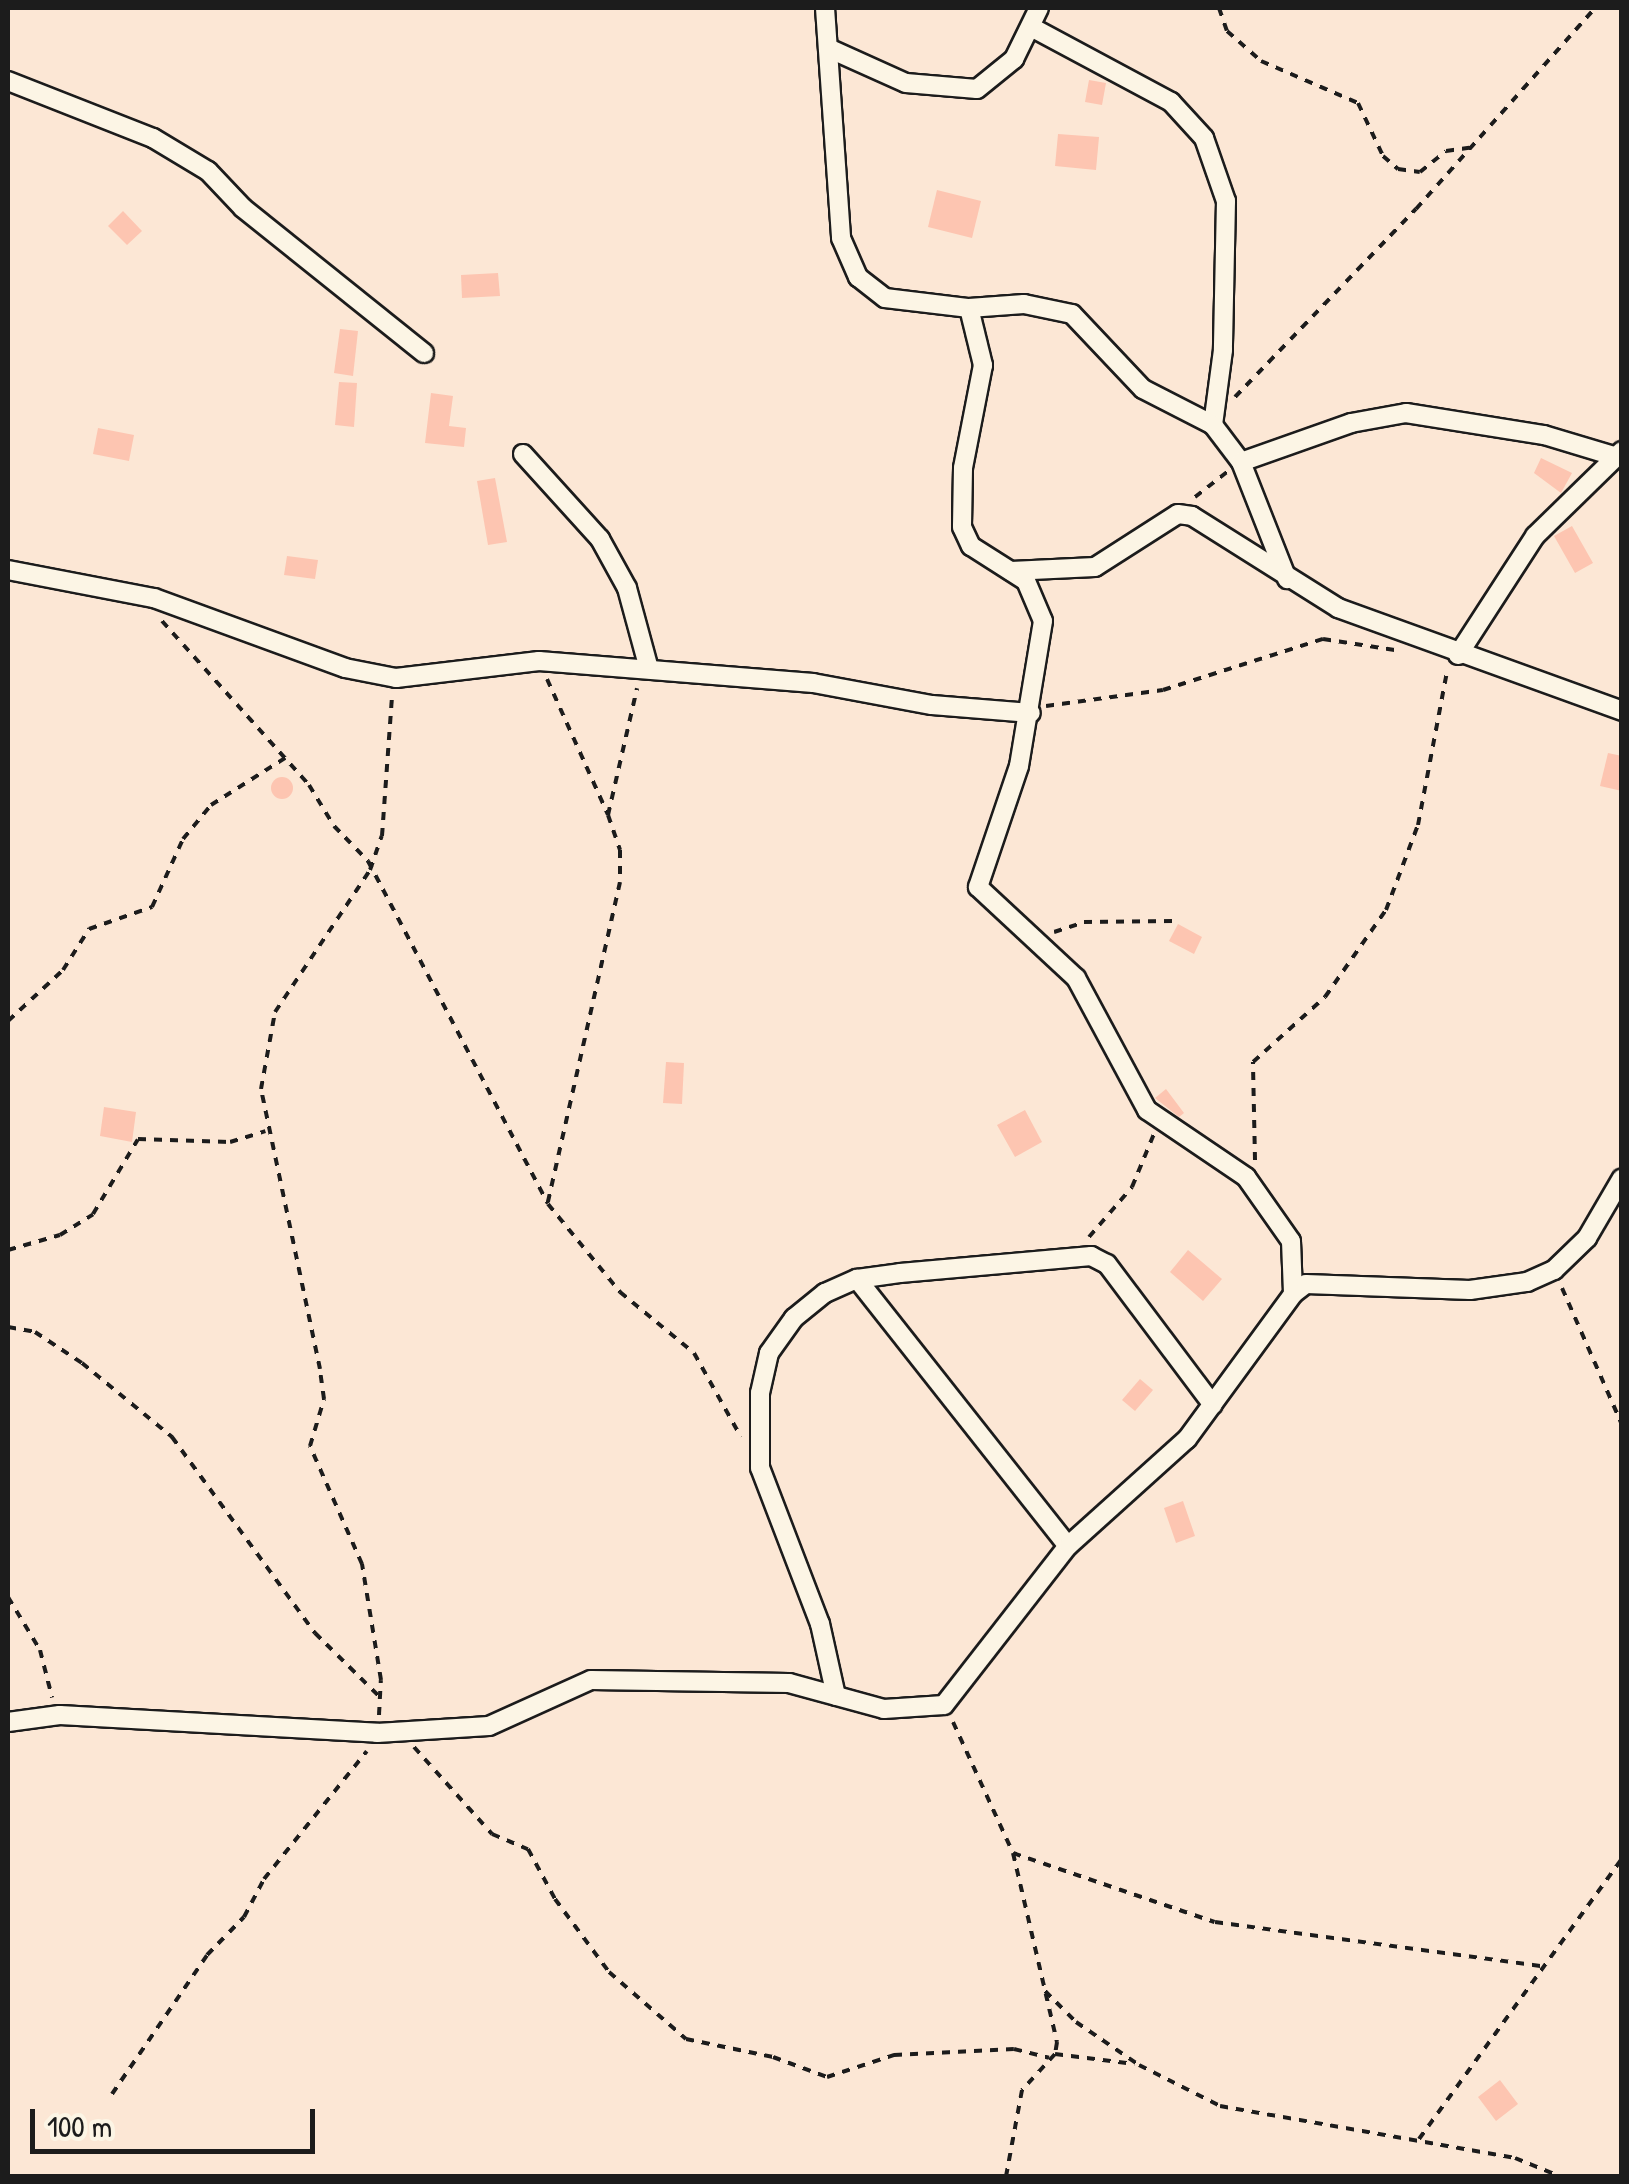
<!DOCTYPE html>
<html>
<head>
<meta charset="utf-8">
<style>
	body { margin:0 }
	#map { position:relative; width:1629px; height:2184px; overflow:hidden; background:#fce7d5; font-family:"Patrick Hand",sans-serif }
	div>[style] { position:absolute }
	.building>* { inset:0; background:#fdc5b1 }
	.round { border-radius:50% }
	.path>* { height:4px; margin-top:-2px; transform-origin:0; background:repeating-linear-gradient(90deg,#1c1c1c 0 8px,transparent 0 16px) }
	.roads { filter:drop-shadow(2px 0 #1c1c1c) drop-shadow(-2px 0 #1c1c1c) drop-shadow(0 2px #1c1c1c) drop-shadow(0 -2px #1c1c1c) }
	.street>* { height:18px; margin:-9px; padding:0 9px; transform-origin:9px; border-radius:9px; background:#fcf5e5 }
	span { translate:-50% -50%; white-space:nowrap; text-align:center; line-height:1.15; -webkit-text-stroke:10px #fcf5e5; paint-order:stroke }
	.frame { position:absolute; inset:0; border:10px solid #1c1c1c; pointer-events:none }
	.scale { position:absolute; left:30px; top:2109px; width:285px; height:45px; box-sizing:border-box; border:5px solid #1c1c1c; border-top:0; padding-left:12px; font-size:30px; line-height:35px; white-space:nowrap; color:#1c1c1c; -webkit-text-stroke:8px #fcf5e5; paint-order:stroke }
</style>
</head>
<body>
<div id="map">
	<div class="building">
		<div style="clip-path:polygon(1089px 80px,1106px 83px,1102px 105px,1085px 102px)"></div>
		<div style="clip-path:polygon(1058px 134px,1099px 137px,1096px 170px,1055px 166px)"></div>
		<div style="clip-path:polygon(937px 190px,981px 201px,972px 238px,928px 227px)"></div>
		<div style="clip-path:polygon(123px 211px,142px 231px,127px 245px,108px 226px)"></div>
		<div style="clip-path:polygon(498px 273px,500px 296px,462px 298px,461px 275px)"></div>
		<div style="clip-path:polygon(340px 329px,358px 331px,353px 376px,334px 373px)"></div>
		<div style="clip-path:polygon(339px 382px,357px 383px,354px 427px,335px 425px)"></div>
		<div style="clip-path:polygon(431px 393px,453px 396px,449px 426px,466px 428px,464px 447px,425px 443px)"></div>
		<div style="clip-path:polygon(98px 428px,134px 435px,129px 461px,93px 454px)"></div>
		<div style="clip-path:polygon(1541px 458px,1572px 473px,1561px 493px,1534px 473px)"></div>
		<div style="clip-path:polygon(495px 478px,507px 542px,488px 545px,477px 481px)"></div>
		<div style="clip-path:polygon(1572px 526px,1593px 563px,1575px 573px,1554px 536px)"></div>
		<div style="clip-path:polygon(287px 556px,318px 560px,315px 579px,284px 575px)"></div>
		<div style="clip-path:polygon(1608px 753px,1622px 756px,1622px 791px,1600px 786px)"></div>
		<div class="round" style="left:271px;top:777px;width:22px;height:22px"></div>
		<div style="clip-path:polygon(1178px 924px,1202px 937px,1194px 954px,1169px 941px)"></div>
		<div style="clip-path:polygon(666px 1062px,684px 1063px,682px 1104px,663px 1103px)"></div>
		<div style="clip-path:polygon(1166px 1089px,1184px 1113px,1179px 1117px,1155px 1098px)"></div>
		<div style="clip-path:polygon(104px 1107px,136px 1112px,132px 1142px,100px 1136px)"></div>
		<div style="clip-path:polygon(1025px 1110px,1042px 1142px,1015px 1157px,997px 1125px)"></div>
		<div style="clip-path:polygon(1188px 1250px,1222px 1279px,1203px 1301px,1170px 1272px)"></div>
		<div style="clip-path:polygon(1140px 1379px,1153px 1390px,1135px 1411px,1122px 1400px)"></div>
		<div style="clip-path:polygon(1183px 1501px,1195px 1536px,1176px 1543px,1164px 1508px)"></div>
		<div style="clip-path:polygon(1500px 2080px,1518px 2104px,1496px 2121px,1478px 2097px)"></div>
	</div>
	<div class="path">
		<div style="left:1219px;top:8px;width:24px;rotate:71deg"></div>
		<div style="left:1227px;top:31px;width:45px;rotate:41.4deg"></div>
		<div style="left:1261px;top:61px;width:106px;rotate:23.4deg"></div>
		<div style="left:1358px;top:103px;width:59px;rotate:64.7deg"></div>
		<div style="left:1383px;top:156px;width:20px;rotate:41deg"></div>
		<div style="left:1398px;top:169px;width:22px;rotate:8deg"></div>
		<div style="left:1420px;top:172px;width:33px;rotate:-39deg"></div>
		<div style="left:1446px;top:151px;width:27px;rotate:-8deg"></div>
		<div style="left:1235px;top:397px;width:261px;rotate:-46.1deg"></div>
		<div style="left:1416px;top:209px;width:269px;rotate:-48.3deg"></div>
		<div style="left:1195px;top:497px;width:41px;rotate:-38deg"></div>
		<div style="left:162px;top:621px;width:220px;rotate:48.1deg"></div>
		<div style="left:309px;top:785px;width:48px;rotate:58.6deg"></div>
		<div style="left:334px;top:826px;width:49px;rotate:45.8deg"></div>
		<div style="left:368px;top:861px;width:387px;rotate:62.3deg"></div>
		<div style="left:548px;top:1204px;width:114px;rotate:50.7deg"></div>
		<div style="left:620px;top:1292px;width:96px;rotate:39.5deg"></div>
		<div style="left:694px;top:1353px;width:96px;rotate:60.8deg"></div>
		<div style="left:547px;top:679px;width:149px;rotate:65.8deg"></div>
		<div style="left:608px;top:815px;width:37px;rotate:71deg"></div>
		<div style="left:620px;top:850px;width:32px;rotate:90deg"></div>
		<div style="left:620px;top:882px;width:328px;rotate:102.7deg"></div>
		<div style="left:1046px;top:706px;width:118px;rotate:-7.8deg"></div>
		<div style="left:1163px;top:690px;width:168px;rotate:-17.7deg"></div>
		<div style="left:1323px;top:639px;width:79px;rotate:8.7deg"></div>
		<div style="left:608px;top:815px;width:130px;rotate:-77.1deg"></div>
		<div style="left:1054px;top:932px;width:32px;rotate:-18deg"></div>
		<div style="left:1084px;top:922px;width:89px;rotate:-0.6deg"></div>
		<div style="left:8px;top:1021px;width:75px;rotate:-42.8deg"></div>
		<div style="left:63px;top:970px;width:49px;rotate:-57.6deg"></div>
		<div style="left:89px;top:929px;width:67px;rotate:-19.2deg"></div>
		<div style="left:152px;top:907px;width:75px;rotate:-65.5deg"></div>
		<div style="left:183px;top:839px;width:44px;rotate:-50.5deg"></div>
		<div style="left:211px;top:805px;width:88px;rotate:-32.4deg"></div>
		<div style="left:1255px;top:1160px;width:98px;rotate:-91.2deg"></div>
		<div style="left:1253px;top:1062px;width:97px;rotate:-42.1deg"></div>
		<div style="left:1325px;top:997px;width:106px;rotate:-55deg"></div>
		<div style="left:1386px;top:910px;width:91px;rotate:-69.4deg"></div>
		<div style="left:1418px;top:825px;width:157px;rotate:-79.3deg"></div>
		<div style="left:1089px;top:1237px;width:66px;rotate:-49.3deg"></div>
		<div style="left:1132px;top:1187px;width:57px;rotate:-67.5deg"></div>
		<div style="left:8px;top:1250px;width:54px;rotate:-16.1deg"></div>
		<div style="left:60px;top:1235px;width:39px;rotate:-32deg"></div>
		<div style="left:93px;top:1214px;width:87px;rotate:-59deg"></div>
		<div style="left:138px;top:1139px;width:92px;rotate:1.9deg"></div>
		<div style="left:230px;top:1142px;width:37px;rotate:-17deg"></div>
		<div style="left:1562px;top:1288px;width:150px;rotate:66.3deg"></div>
		<div style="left:8px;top:1327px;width:27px;rotate:10deg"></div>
		<div style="left:35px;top:1332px;width:56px;rotate:33.4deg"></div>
		<div style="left:82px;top:1363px;width:117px;rotate:39.4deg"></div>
		<div style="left:172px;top:1437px;width:243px;rotate:53.9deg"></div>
		<div style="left:315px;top:1633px;width:93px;rotate:44.6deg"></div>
		<div style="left:8px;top:1597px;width:62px;rotate:58.9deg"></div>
		<div style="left:40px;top:1650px;width:49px;rotate:75.7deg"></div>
		<div style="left:379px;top:1715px;width:35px;rotate:-87deg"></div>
		<div style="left:381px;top:1680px;width:118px;rotate:-99.3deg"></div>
		<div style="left:362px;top:1564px;width:129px;rotate:-113.8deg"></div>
		<div style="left:310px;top:1446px;width:49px;rotate:-73.4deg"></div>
		<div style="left:324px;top:1399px;width:30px;rotate:-98deg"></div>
		<div style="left:320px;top:1369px;width:286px;rotate:-101.9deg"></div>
		<div style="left:261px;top:1089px;width:78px;rotate:-79.7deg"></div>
		<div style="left:275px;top:1012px;width:171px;rotate:-56.2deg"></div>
		<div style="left:370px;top:870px;width:36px;rotate:-71deg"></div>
		<div style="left:382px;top:836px;width:139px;rotate:-85.9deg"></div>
		<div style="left:953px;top:1722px;width:144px;rotate:65.4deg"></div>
		<div style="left:1013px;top:1853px;width:194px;rotate:76.9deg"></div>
		<div style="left:1057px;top:2042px;width:12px;rotate:99deg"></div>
		<div style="left:1055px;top:2054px;width:49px;rotate:132.5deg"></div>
		<div style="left:1022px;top:2090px;width:87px;rotate:100.5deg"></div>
		<div style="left:414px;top:1747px;width:117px;rotate:48.1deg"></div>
		<div style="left:492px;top:1834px;width:39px;rotate:23deg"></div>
		<div style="left:528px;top:1849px;width:57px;rotate:61.6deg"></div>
		<div style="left:555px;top:1899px;width:91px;rotate:53.5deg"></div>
		<div style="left:609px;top:1972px;width:102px;rotate:41deg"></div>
		<div style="left:686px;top:2039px;width:89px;rotate:11.7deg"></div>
		<div style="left:773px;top:2057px;width:58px;rotate:20.3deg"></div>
		<div style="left:827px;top:2077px;width:71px;rotate:-18.2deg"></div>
		<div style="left:894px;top:2055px;width:120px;rotate:-2.9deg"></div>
		<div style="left:1014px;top:2049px;width:36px;rotate:14deg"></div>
		<div style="left:1013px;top:1853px;width:213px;rotate:18.9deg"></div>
		<div style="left:1215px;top:1922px;width:330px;rotate:7.7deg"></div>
		<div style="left:1045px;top:1991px;width:44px;rotate:45deg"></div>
		<div style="left:1076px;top:2022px;width:76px;rotate:34.3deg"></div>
		<div style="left:1139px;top:2065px;width:91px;rotate:26.8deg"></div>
		<div style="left:1220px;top:2106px;width:300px;rotate:10deg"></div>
		<div style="left:1515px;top:2158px;width:48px;rotate:22.2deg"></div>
		<div style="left:1055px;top:2054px;width:80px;rotate:7.2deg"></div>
		<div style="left:112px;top:2094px;width:168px;rotate:-55.6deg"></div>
		<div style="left:207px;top:1955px;width:53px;rotate:-45.8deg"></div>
		<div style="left:244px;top:1917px;width:43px;rotate:-62.2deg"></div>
		<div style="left:264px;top:1879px;width:164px;rotate:-51.2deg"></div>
		<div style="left:1419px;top:2139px;width:346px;rotate:-54.1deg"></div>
	</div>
	<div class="roads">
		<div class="street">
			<div style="left:825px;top:8px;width:231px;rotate:86deg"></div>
			<div style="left:841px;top:238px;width:43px;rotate:66.4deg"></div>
			<div style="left:858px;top:277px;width:34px;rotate:38deg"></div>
			<div style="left:885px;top:298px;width:85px;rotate:6.8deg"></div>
			<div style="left:969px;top:308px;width:59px;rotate:76.2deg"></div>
			<div style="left:983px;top:365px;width:105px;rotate:101deg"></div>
			<div style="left:963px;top:468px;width:59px;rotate:91deg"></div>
			<div style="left:962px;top:527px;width:21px;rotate:65deg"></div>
			<div style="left:971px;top:546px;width:65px;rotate:32.5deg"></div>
			<div style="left:1026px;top:581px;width:43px;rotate:67deg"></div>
			<div style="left:1043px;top:621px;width:147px;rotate:99.4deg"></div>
			<div style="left:1019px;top:766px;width:128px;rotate:108.7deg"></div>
			<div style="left:978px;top:887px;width:134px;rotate:42.9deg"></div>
			<div style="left:1076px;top:978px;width:150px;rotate:61.7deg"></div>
			<div style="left:1147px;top:1110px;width:120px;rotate:34.1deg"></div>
			<div style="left:1246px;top:1177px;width:78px;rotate:54.9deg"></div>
			<div style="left:1291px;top:1241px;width:53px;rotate:87.8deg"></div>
			<div style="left:1033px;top:28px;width:157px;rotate:28.2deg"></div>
			<div style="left:1171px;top:102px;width:49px;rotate:47.5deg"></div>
			<div style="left:1204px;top:138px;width:67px;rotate:70.8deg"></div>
			<div style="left:1226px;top:201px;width:149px;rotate:91.2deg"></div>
			<div style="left:1223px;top:350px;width:76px;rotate:97.6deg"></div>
			<div style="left:828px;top:48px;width:85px;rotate:24.2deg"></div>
			<div style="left:906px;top:83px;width:71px;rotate:4.8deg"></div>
			<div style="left:977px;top:89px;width:48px;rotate:-39deg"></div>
			<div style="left:1014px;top:59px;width:57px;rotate:-63.9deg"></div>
			<div style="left:8px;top:81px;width:156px;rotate:21.5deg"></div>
			<div style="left:153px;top:138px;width:64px;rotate:31deg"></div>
			<div style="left:208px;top:171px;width:51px;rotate:46.6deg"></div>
			<div style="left:243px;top:208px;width:232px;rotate:38.7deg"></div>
			<div style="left:969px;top:308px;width:55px;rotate:-4.2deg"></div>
			<div style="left:1024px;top:304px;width:49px;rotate:11.8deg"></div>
			<div style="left:1072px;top:314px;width:103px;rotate:46.6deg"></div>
			<div style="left:1143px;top:389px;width:79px;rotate:27.2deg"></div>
			<div style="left:1213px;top:425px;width:46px;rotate:52.9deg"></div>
			<div style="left:1241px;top:462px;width:126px;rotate:68.5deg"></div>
			<div style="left:523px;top:454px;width:115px;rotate:47.8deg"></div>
			<div style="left:600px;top:539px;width:56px;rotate:61.1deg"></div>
			<div style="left:627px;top:588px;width:84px;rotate:74.8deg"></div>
			<div style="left:1241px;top:462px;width:117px;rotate:-19.5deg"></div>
			<div style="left:1351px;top:423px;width:56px;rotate:-10.3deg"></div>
			<div style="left:1406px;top:413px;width:140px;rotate:9.1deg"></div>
			<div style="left:1544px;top:435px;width:76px;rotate:16.8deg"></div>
			<div style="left:8px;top:570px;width:149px;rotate:10.9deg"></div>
			<div style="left:154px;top:598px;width:203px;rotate:20.1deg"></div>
			<div style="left:345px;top:668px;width:52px;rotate:11.1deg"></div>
			<div style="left:396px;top:678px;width:144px;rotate:-6.8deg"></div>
			<div style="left:539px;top:661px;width:275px;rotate:4.6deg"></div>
			<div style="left:813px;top:683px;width:121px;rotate:10.5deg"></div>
			<div style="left:932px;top:705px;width:99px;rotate:4.6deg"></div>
			<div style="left:1011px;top:571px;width:84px;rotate:-2.7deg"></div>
			<div style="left:1095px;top:567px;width:98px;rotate:-32.6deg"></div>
			<div style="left:1178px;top:514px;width:14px;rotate:8deg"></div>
			<div style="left:1192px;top:516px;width:173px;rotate:32.2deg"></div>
			<div style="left:1338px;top:608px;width:302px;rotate:19.9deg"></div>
			<div style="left:1458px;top:655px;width:142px;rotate:-57.1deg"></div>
			<div style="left:1535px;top:536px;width:122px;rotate:-44.3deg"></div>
			<div style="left:857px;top:1279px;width:340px;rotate:51.7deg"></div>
			<div style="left:836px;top:1696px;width:74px;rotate:-102.5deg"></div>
			<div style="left:820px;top:1624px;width:167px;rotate:-111deg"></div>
			<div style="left:760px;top:1468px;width:75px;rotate:-90deg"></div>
			<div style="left:760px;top:1393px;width:41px;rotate:-77.3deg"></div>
			<div style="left:769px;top:1353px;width:43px;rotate:-54.5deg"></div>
			<div style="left:794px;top:1318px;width:40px;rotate:-39deg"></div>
			<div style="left:825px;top:1293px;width:35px;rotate:-24deg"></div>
			<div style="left:857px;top:1279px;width:43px;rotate:-7.9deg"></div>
			<div style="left:900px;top:1273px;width:192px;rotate:-5.1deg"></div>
			<div style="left:1091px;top:1256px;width:18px;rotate:27deg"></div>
			<div style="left:1107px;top:1264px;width:176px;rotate:53.1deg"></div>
			<div style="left:8px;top:1722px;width:52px;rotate:-7.7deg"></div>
			<div style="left:60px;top:1715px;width:318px;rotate:3.2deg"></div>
			<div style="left:377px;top:1733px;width:112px;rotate:-3.6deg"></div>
			<div style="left:489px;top:1726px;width:112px;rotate:-24.3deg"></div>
			<div style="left:591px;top:1680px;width:198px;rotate:0.9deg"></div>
			<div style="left:789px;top:1683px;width:98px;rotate:15.3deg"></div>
			<div style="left:884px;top:1709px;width:60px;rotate:-3.8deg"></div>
			<div style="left:944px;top:1705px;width:202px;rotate:-52.1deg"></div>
			<div style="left:1068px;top:1546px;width:160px;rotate:-42deg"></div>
			<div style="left:1187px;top:1439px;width:180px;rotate:-53.8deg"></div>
			<div style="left:1293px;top:1294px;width:16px;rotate:-38deg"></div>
			<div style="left:1306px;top:1284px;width:164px;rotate:2.1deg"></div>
			<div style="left:1470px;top:1290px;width:58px;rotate:-8deg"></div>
			<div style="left:1527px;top:1282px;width:30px;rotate:-24deg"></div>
			<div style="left:1554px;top:1270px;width:46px;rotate:-44.1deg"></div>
			<div style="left:1587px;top:1238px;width:69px;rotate:-59.7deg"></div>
		</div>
	</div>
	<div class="frame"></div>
	<div class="scale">100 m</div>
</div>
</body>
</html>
